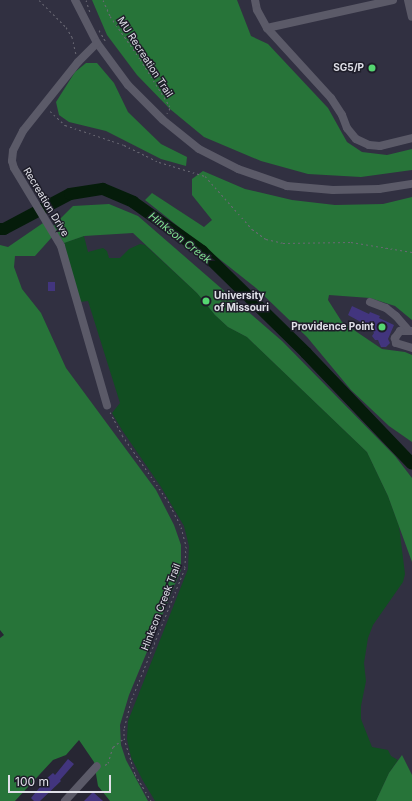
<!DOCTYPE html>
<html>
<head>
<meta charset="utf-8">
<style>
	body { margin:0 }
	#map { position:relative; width:412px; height:801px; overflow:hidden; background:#272633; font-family:Inter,sans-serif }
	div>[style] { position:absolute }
	.built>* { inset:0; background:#313041 }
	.green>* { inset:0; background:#114e21 }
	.forest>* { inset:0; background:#277439 }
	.river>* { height:12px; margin:-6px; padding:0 6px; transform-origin:6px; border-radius:6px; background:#051c0a }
	.building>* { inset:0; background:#42357e }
	.path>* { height:1px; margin-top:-0.5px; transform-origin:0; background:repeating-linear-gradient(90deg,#696873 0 2px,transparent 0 5px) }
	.minor>* { height:8px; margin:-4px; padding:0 4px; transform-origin:4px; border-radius:4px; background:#5b5a68 }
	.dots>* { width:11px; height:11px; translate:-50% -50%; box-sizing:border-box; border:2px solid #1e1d29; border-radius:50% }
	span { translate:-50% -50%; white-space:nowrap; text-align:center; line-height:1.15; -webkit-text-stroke:3px #1e1d29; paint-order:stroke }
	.street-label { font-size:10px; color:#e0e0e8 }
	.poi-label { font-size:10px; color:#e0e0e8; font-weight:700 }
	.right { translate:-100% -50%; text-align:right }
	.left { translate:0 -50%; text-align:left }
	.water-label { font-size:11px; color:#80e391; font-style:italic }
	.scale { position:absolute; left:8px; top:775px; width:103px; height:18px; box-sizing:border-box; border:2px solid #e0e0e8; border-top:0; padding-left:5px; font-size:12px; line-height:14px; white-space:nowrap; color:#e0e0e8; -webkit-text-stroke:3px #1e1d29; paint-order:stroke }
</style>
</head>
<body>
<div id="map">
	<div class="built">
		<div style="clip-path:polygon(0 0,412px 0,412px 801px,125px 801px,0 603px)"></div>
	</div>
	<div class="green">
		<div style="clip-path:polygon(84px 236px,88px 252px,103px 248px,107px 251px,109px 258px,120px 258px,129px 249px,140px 244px,145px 245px,197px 293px,215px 315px,228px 327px,247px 337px,367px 452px,388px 496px,399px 526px,405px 574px,403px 582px,373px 625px,368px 638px,364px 663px,366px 681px,361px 706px,361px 719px,372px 747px,388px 750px,391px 756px,398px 760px,389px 773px,376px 801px,155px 801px,142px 779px,131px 757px,127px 739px,128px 721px,188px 569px,189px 546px,184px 526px,161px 487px,122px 430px,112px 413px,120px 403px,88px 301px,79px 302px,64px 243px)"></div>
	</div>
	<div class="forest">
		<div style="clip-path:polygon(92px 0,237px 0,251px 36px,268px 44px,328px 108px,347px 142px,362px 152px,387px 155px,412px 149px,412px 170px,361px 177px,308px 174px,261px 161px,204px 137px,170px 109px,137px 75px,107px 35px)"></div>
		<div style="clip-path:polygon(86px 63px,97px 63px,114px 83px,128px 112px,161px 144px,187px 157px,186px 166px,161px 159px,106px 131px,69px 122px,59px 115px,56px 102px,75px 72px)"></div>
		<div style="clip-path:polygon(203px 171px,245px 189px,292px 200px,335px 205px,383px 204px,412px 197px,412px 320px,395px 306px,370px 298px,329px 295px,328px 300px,342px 322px,382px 349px,405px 352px,412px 355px,412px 442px,389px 426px,351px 390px,307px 337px,256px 288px,145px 200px,152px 193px,204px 227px,212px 220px,192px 195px,192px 179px)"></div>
		<div style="clip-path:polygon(109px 204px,138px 216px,282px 341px,395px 456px,412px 478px,412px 562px,388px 496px,367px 452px,247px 337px,228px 327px,215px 315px,197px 293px,133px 233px,84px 236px,64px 243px,53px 226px,73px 206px)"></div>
		<div style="clip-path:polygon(43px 223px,52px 237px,35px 256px,15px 256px,14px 267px,22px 289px,41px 313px,66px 368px,156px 490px,174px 525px,181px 545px,181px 570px,129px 695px,120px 725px,121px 745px,126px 760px,148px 801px,110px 801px,98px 786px,94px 762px,79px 740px,66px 755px,53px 760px,15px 801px,0 801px,0 638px,4px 635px,0 630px,0 245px,8px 247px)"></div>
		<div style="clip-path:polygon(402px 755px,412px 775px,412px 801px,376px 801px,389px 773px)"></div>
	</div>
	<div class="river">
		<div style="left:0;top:229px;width:4px"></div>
		<div style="left:4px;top:229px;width:75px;rotate:-27.9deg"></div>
		<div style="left:70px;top:194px;width:33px;rotate:-9deg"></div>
		<div style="left:103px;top:189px;width:33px;rotate:23deg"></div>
		<div style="left:133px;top:202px;width:85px;rotate:35.4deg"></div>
		<div style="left:202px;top:251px;width:146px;rotate:44.4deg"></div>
		<div style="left:306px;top:353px;width:153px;rotate:46.3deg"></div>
	</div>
	<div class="building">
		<div style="clip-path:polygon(48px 282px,55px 282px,55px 291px,48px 291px)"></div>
		<div style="clip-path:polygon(352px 306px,369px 314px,370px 312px,380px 316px,379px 318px,394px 325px,388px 339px,390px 343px,386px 347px,381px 347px,378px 340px,375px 340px,372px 336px,374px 333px,370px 327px,348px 315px)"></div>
		<div style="clip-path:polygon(68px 759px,74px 764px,60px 780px,61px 781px,40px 801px,34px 801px,31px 798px,40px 787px,39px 785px,53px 773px,55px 775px)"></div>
		<div style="clip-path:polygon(93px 792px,103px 801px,84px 801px)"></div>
	</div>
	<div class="path">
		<div style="left:39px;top:0;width:38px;rotate:45deg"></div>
		<div style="left:66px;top:27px;width:12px;rotate:59deg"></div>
		<div style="left:72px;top:37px;width:17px;rotate:77deg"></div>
		<div style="left:86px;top:0;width:13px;rotate:72deg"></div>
		<div style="left:103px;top:0;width:17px;rotate:66deg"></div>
		<div style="left:110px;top:16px;width:52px;rotate:55.1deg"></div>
		<div style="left:140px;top:59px;width:54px;rotate:57.8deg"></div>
		<div style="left:169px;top:105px;width:3px;rotate:72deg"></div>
		<div style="left:170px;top:108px;width:6px;rotate:121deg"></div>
		<div style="left:99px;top:30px;width:14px;rotate:60deg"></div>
		<div style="left:50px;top:111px;width:21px;rotate:43deg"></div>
		<div style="left:65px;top:125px;width:62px;rotate:18.7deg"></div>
		<div style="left:124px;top:145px;width:39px;rotate:26deg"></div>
		<div style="left:159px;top:162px;width:48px;rotate:16.9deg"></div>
		<div style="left:205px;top:176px;width:71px;rotate:48.4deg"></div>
		<div style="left:252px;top:229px;width:17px;rotate:36deg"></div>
		<div style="left:266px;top:239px;width:17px;rotate:13deg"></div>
		<div style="left:283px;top:243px;width:68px;rotate:-0.8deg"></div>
		<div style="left:351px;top:242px;width:62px;rotate:9.3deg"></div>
		<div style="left:110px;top:412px;width:26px;rotate:62deg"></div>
		<div style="left:122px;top:435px;width:80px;rotate:55.1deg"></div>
		<div style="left:168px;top:501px;width:29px;rotate:63deg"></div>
		<div style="left:181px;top:527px;width:20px;rotate:75deg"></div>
		<div style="left:186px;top:546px;width:22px;rotate:93deg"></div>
		<div style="left:185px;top:568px;width:144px;rotate:112.1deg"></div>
		<div style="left:131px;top:701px;width:29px;rotate:104deg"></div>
		<div style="left:124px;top:729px;width:9px;rotate:90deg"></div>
		<div style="left:124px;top:738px;width:38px;rotate:73deg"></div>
		<div style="left:135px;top:774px;width:31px;rotate:59deg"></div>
		<div style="left:105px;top:765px;width:4px;rotate:-34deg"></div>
		<div style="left:108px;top:763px;width:17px;rotate:-73deg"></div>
		<div style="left:113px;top:747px;width:13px;rotate:-39deg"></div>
	</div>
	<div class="minor">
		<div style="left:75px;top:0;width:48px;rotate:62.9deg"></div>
		<div style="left:97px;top:43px;width:52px;rotate:53.6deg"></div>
		<div style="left:128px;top:85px;width:49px;rotate:45deg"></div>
		<div style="left:163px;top:120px;width:46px;rotate:38.9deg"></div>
		<div style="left:199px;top:149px;width:44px;rotate:27.1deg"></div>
		<div style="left:238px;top:169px;width:52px;rotate:19.1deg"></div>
		<div style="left:287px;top:186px;width:46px;rotate:5deg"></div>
		<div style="left:333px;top:190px;width:46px;rotate:-1.2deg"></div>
		<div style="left:379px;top:189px;width:33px;rotate:-9deg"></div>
		<div style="left:255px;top:0;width:10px;rotate:79deg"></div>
		<div style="left:257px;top:10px;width:21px;rotate:61deg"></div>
		<div style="left:267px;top:28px;width:95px;rotate:47.6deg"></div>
		<div style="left:331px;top:98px;width:20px;rotate:57deg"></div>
		<div style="left:342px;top:115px;width:14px;rotate:69deg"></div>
		<div style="left:347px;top:128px;width:14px;rotate:51deg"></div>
		<div style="left:356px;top:139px;width:14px;rotate:25deg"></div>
		<div style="left:369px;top:145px;width:11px;rotate:5deg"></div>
		<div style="left:380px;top:146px;width:33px;rotate:-14deg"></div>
		<div style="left:408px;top:0;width:17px;rotate:77deg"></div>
		<div style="left:267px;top:28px;width:129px;rotate:-12.5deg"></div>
		<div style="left:97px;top:43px;width:27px;rotate:135deg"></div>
		<div style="left:78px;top:62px;width:88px;rotate:128.6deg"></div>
		<div style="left:23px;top:131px;width:22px;rotate:117deg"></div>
		<div style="left:13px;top:151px;width:10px;rotate:96deg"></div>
		<div style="left:12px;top:161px;width:7px;rotate:74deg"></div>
		<div style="left:14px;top:168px;width:91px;rotate:58.9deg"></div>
		<div style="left:61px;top:246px;width:166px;rotate:73.9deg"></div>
		<div style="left:370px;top:302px;width:17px;rotate:21deg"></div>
		<div style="left:386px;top:308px;width:13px;rotate:39deg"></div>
		<div style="left:396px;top:316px;width:18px;rotate:49deg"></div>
		<div style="left:411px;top:331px;width:11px;rotate:180deg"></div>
		<div style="left:400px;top:331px;width:9px;rotate:126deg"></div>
		<div style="left:395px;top:338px;width:5px;rotate:79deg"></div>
		<div style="left:396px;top:343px;width:17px;rotate:17deg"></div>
		<div style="left:65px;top:801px;width:47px;rotate:-47.6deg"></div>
	</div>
	<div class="dots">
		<div style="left:372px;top:68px;background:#55d671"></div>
		<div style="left:206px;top:301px;background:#55d671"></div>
		<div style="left:382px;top:327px;background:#55d671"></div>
	</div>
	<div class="street-label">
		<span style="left:145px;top:57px;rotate:57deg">MU Recreation Trail</span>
		<span style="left:46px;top:202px;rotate:59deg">Recreation Drive</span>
		<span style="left:161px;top:607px;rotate:-69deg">Hinkson Creek Trail</span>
	</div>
	<div class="poi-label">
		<span class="right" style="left:364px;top:68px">SG5/P</span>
		<span class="left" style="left:214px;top:301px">University<br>of Missouri</span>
		<span class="right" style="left:374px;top:327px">Providence Point</span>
	</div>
	<div class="water-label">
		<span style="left:180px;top:238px;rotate:38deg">Hinkson Creek</span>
	</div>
	<div class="scale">100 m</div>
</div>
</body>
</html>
